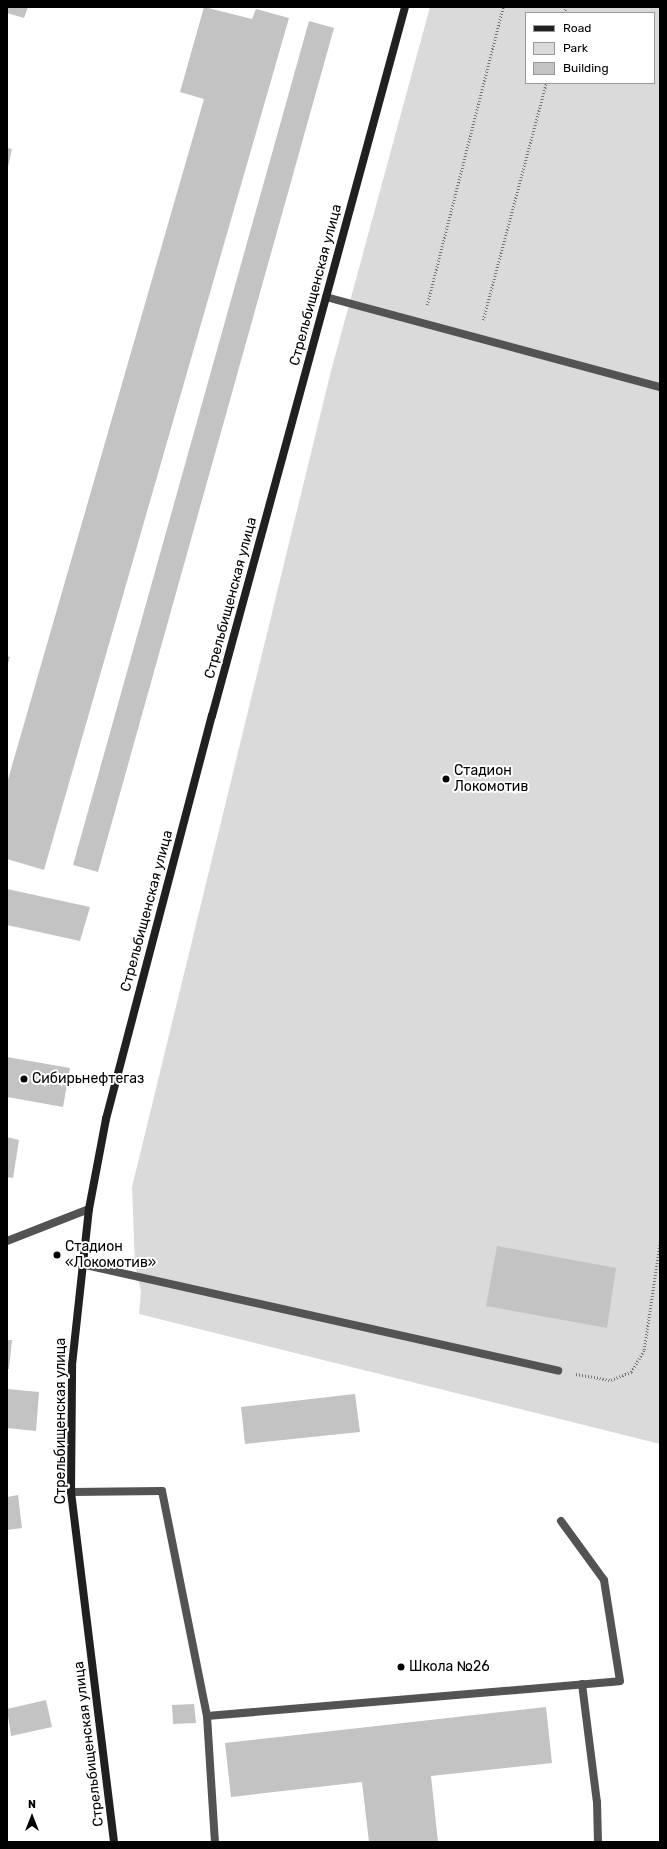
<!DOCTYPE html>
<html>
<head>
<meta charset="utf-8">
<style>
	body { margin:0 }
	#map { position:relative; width:667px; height:1849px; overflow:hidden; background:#fff; font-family:Rubik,sans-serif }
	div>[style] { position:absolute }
	.green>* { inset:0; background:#dadada }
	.building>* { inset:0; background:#c3c3c3 }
	.path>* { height:2.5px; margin-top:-1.25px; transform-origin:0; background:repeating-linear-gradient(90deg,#757575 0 1px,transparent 0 3px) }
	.service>* { height:8px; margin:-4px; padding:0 4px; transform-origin:4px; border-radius:4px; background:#535353 }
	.secondary>* { height:8px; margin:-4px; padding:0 4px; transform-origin:4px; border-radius:4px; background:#202020 }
	.dots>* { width:11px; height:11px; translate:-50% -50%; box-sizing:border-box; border:2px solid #fff; border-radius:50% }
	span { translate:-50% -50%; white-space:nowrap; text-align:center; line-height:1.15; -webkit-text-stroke:4px #fff; paint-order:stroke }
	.street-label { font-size:14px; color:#000 }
	.poi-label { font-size:14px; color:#000 }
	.left { translate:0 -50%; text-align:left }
	.frame { position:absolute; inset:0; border:8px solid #000; pointer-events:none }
	.legend { position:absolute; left:525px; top:12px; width:130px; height:72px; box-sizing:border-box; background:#fff; border:1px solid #999; margin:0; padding:5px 7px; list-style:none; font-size:12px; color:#000 }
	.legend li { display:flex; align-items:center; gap:8px; height:20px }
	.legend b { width:20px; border:1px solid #999 }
	.north { position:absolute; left:12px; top:1797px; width:40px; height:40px; -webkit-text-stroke:3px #fff; paint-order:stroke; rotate:0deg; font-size:11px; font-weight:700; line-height:16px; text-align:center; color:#000 }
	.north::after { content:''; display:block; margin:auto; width:14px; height:18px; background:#000; clip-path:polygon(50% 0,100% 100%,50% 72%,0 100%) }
</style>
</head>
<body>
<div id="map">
	<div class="green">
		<div style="clip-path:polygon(evenodd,430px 7px,660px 7px,660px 1444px,139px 1314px,141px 1291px,135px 1265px,132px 1187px,331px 371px,430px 7px,526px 13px,654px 13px,654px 83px,526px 83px,526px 13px)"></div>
	</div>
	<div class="building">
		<div style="clip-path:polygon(7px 7px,28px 7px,24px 18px,7px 13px)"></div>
		<div style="clip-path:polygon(204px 7px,252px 19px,256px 9px,289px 18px,44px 870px,7px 859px,7px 783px,204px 99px,180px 92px)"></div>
		<div style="clip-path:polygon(309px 21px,334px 28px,98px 872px,73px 865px)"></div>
		<div style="clip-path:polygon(7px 148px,12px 149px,8px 167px,7px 167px)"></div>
		<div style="clip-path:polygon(7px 656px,10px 657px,7px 666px)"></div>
		<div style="clip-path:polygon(7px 889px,90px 907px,80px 941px,7px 925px)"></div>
		<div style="clip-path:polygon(7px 1057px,70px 1068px,63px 1107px,7px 1097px)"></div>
		<div style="clip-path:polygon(7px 1137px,19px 1140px,13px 1178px,7px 1177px)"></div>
		<div style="clip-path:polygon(497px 1246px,616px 1268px,607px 1328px,486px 1306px)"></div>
		<div style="clip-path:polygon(7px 1340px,12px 1340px,9px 1369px,7px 1369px)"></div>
		<div style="clip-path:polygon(7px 1389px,39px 1392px,36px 1431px,7px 1428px)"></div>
		<div style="clip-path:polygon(355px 1394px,360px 1432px,245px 1444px,241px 1407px)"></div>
		<div style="clip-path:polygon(18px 1495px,22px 1528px,7px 1530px,7px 1497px)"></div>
		<div style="clip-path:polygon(46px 1700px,52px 1727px,11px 1736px,7px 1709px)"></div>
		<div style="clip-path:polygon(194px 1704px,196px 1723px,173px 1724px,172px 1705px)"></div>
		<div style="clip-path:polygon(546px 1707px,552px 1763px,431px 1776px,438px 1842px,369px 1842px,362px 1782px,231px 1797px,225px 1743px)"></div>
	</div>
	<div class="path">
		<div style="left:564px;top:13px;width:6px;rotate:-72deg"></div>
		<div style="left:427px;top:305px;width:308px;rotate:-75.7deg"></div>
		<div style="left:483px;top:320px;width:245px;rotate:-75.1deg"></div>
		<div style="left:576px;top:1374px;width:36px;rotate:10deg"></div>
		<div style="left:611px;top:1380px;width:22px;rotate:-22deg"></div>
		<div style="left:631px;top:1372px;width:26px;rotate:-59deg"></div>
		<div style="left:644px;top:1350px;width:109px;rotate:-81.6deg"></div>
	</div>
	<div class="service">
		<div style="left:326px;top:297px;width:346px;rotate:15.1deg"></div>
		<div style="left:7px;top:1241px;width:88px;rotate:-21.3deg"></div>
		<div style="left:81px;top:1264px;width:489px;rotate:12.6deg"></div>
		<div style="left:71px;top:1492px;width:91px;rotate:-0.6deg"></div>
		<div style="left:162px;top:1491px;width:229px;rotate:78.7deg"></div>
		<div style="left:207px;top:1716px;width:126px;rotate:86.4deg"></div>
		<div style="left:582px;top:1684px;width:119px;rotate:82.8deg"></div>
		<div style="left:597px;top:1802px;width:40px;rotate:88.6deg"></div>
		<div style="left:207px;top:1716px;width:414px;rotate:-4.8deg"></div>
		<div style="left:620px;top:1681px;width:102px;rotate:-99deg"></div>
		<div style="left:604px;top:1580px;width:73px;rotate:-126.1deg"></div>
	</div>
	<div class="secondary">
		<div style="left:114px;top:1842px;width:353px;rotate:-97deg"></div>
		<div style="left:71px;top:1492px;width:127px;rotate:-89.5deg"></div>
		<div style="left:72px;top:1365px;width:157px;rotate:-83.8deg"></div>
		<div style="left:89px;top:1209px;width:92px;rotate:-79.3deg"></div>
		<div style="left:106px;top:1119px;width:417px;rotate:-75.3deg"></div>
		<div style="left:212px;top:716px;width:735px;rotate:-74.77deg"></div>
	</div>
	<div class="dots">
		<div style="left:446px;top:779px;background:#000"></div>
		<div style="left:24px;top:1079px;background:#000"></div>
		<div style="left:57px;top:1255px;background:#000"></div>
		<div style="left:401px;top:1667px;background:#000"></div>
	</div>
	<div class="street-label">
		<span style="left:316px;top:285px;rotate:-75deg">Стрельбищенская улица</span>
		<span style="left:231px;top:598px;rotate:-75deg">Стрельбищенская улица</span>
		<span style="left:147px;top:911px;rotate:-75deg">Стрельбищенская улица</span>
		<span style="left:61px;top:1421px;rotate:-90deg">Стрельбищенская улица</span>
		<span style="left:89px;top:1744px;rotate:-97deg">Стрельбищенская улица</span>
	</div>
	<div class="poi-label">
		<span class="left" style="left:454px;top:779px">Стадион<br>Локомотив</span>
		<span class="left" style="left:32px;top:1079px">Сибирьнефтегаз</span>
		<span class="left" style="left:65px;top:1255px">Стадион<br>«Локомотив»</span>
		<span class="left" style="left:409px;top:1667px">Школа №26</span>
	</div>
	<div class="frame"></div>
	<ul class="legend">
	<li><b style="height:5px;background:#202020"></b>Road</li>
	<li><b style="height:11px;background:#dadada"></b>Park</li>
	<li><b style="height:11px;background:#c3c3c3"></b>Building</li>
	</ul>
	<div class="north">N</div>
</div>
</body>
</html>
